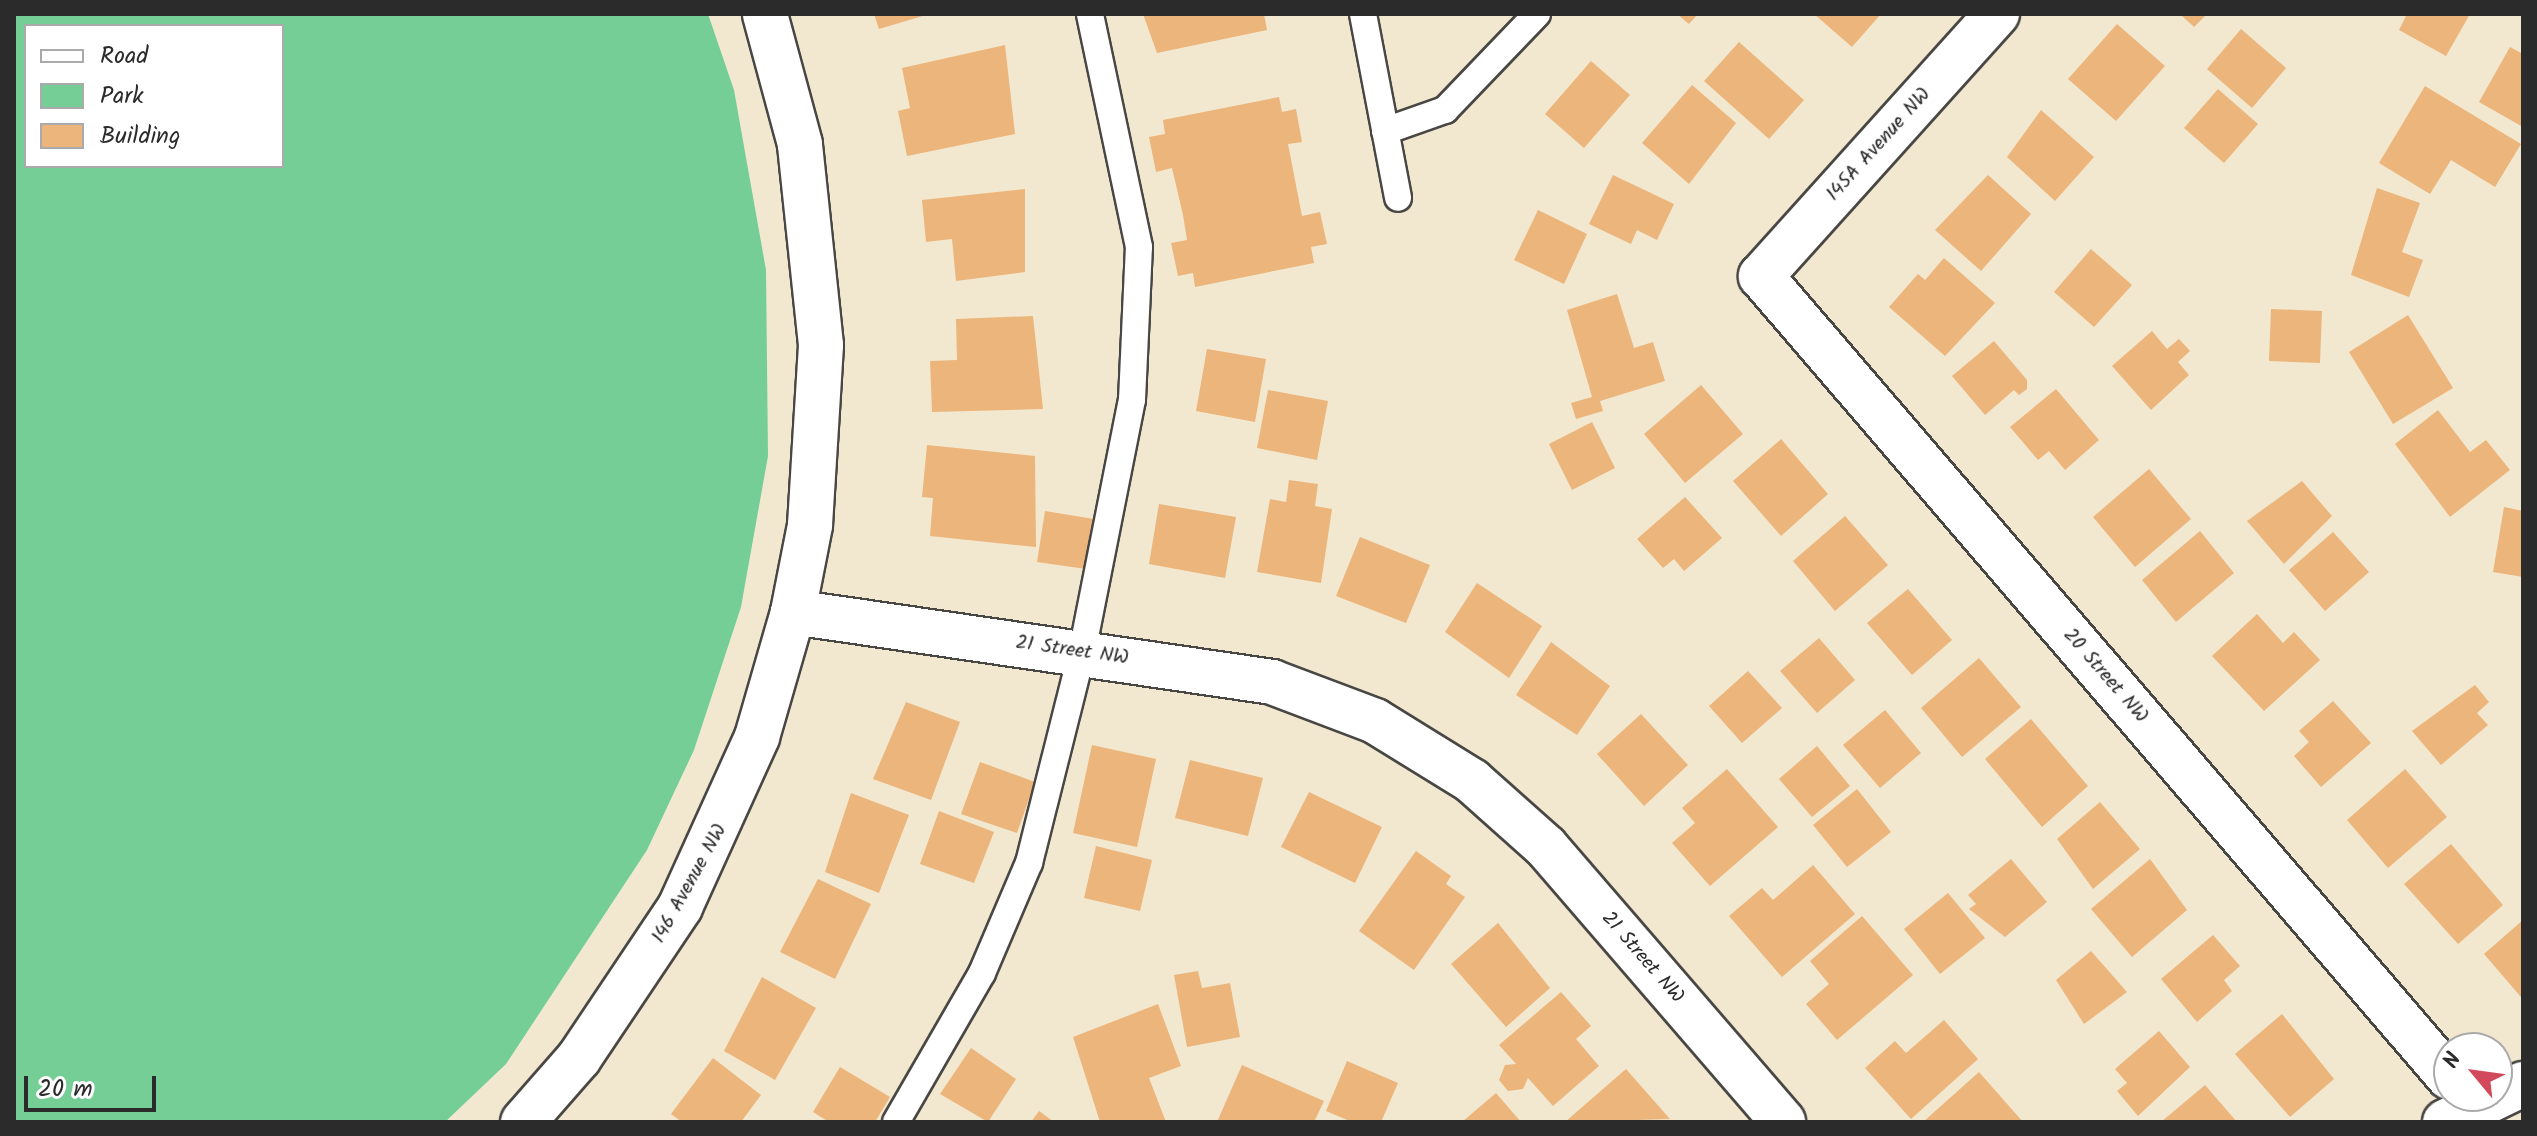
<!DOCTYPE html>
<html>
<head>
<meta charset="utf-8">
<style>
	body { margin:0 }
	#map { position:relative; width:2537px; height:1136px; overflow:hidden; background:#f2e8d0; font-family:Kalam,sans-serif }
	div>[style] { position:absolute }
	.green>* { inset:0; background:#74ce95 }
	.building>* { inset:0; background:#ebb57b }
	.roads { filter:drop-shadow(2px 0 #494744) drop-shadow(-2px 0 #494744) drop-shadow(0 2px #494744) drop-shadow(0 -2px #494744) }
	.lane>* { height:26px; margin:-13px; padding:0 13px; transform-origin:13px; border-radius:13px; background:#fff }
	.street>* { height:44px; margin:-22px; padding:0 22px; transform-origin:22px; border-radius:22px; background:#fff }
	.secondary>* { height:44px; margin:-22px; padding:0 22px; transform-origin:22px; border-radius:22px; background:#fff }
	span { translate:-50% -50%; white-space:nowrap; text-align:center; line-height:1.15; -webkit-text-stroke:6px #fff; paint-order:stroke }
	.street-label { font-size:20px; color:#2b2b2b }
	.frame { position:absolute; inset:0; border:16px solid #2b2b2b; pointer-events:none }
	.legend { position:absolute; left:24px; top:24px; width:260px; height:144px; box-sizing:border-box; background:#fff; border:2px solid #aaa; margin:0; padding:10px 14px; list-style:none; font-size:24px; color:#2b2b2b }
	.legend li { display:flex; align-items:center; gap:16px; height:40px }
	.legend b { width:40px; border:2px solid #aaa }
	.north { position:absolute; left:2433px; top:1032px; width:80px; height:80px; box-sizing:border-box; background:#fff; border:2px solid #aaa; border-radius:50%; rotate:299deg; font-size:22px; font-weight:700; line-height:32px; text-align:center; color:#2b2b2b }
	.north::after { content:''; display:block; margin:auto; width:28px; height:36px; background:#d1495b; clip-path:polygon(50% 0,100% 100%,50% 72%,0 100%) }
	.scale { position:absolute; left:24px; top:1076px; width:132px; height:36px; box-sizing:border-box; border:4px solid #2b2b2b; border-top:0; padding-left:10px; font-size:24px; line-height:28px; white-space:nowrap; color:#2b2b2b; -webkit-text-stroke:6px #fff; paint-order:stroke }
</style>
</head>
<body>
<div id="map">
	<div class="green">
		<div style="clip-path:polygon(evenodd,14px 14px,708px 14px,734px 90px,766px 270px,768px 456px,741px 607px,694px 750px,647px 850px,506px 1064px,445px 1122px,14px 1122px,14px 14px,26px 26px,282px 26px,282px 166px,26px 166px,26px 26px)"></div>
	</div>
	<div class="building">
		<div style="clip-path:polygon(874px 14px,926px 14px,926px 15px,879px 29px)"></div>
		<div style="clip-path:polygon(1143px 14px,1264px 14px,1267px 30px,1157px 53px)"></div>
		<div style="clip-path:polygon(1677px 14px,1698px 14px,1689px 24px)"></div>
		<div style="clip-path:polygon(1814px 14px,1881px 14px,1852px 47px)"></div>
		<div style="clip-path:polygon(2180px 14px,2207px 14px,2194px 27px)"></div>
		<div style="clip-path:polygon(2407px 14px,2470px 14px,2446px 56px,2399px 30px)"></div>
		<div style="clip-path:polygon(2117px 24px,2165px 66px,2116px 121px,2068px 79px)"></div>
		<div style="clip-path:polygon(2241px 29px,2286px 68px,2252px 108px,2207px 69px)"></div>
		<div style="clip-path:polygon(1739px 42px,1804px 100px,1769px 139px,1704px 81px)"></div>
		<div style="clip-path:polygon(1005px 45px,1015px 134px,907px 156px,898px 111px,910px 108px,902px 68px)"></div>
		<div style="clip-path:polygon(2510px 47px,2523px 54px,2523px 127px,2479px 102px)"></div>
		<div style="clip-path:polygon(1591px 61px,1630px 95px,1584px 148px,1545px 114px)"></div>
		<div style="clip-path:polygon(1692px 85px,1736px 123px,1689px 184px,1642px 143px)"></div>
		<div style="clip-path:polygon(2425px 86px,2521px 144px,2495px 187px,2451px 160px,2430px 194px,2379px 163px)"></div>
		<div style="clip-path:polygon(2218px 89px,2258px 124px,2224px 163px,2184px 128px)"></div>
		<div style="clip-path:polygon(1279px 97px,1282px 112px,1296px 109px,1302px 142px,1288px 144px,1302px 216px,1320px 212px,1327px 244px,1311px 247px,1314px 263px,1195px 287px,1193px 273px,1178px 276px,1171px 243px,1187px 240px,1183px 215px,1172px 168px,1156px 172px,1149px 137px,1165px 134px,1163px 120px)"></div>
		<div style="clip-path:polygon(2041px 110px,2094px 157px,2055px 201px,2007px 157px)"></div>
		<div style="clip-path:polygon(1613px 175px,1674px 204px,1657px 240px,1637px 230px,1631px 244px,1589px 224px)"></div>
		<div style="clip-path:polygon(1988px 175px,2031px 214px,1981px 271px,1935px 230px)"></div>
		<div style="clip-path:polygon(2377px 188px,2420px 203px,2402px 252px,2423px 260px,2409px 297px,2351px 275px)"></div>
		<div style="clip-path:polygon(1025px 189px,1025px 272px,956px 281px,952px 239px,926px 242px,922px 200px)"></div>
		<div style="clip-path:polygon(1538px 210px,1587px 234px,1564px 284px,1514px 260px)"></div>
		<div style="clip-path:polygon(2091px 249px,2132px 285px,2094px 327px,2054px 292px)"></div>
		<div style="clip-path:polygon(1944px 258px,1995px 303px,1945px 356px,1889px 307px,1918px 274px,1925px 280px)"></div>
		<div style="clip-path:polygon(1617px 294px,1634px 348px,1653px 342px,1665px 381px,1600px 401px,1603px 411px,1576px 419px,1571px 403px,1592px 397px,1567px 310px)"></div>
		<div style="clip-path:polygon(2271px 309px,2322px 311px,2320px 363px,2269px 361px)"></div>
		<div style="clip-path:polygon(2408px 315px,2453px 388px,2393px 424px,2349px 352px)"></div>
		<div style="clip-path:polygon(1033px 316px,1043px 409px,932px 412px,930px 361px,957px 360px,956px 319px)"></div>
		<div style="clip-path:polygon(2152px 331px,2167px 349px,2179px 339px,2190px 351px,2178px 362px,2189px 375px,2151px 410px,2112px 366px)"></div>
		<div style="clip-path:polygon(1994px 341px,2027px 380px,2027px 389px,2019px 395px,2014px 390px,1985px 415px,1952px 376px)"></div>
		<div style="clip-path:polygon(1207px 349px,1266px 359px,1255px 422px,1196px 411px)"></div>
		<div style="clip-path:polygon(1701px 385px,1743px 434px,1685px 483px,1644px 434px)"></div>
		<div style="clip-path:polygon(2056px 389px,2099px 440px,2065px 470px,2049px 451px,2038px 460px,2010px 427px)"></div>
		<div style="clip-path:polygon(1268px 390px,1328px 401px,1317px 460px,1257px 448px)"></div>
		<div style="clip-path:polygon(2438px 410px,2470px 452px,2486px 440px,2510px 470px,2450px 517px,2395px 444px)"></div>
		<div style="clip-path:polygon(1592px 422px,1615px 468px,1572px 490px,1549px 444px)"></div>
		<div style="clip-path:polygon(1781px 439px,1828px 494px,1781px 536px,1733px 481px)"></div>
		<div style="clip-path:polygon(927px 445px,1035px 456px,1036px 547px,930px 536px,933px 498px,922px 497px)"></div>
		<div style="clip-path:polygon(2149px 469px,2191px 519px,2135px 567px,2093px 517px)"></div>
		<div style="clip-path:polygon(1289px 480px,1318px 484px,1315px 506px,1332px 509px,1321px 583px,1257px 572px,1270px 499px,1286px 502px)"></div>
		<div style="clip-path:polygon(2302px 481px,2332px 516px,2284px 564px,2247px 521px)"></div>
		<div style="clip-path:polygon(1685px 497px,1722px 538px,1684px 571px,1674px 559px,1663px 568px,1637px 539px)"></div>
		<div style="clip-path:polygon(1159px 504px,1236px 517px,1225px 578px,1149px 564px)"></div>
		<div style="clip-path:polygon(2504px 507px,2523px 511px,2523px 577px,2493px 572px)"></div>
		<div style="clip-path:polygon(1045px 511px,1094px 519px,1086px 569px,1037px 562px)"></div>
		<div style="clip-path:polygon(1845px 516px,1888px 565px,1835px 611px,1793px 561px)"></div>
		<div style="clip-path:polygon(2200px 531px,2234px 573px,2176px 622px,2142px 580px)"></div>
		<div style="clip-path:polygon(2333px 532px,2369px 572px,2325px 611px,2289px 570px)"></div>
		<div style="clip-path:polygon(1360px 537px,1430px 565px,1406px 623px,1336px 596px)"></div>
		<div style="clip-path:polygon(1477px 583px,1542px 626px,1509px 678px,1445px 632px)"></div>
		<div style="clip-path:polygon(1908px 589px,1952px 640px,1912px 675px,1867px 623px)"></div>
		<div style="clip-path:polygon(2257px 614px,2283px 643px,2294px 632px,2320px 660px,2264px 711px,2212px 656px)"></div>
		<div style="clip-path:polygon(1819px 638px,1855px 680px,1817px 713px,1780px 671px)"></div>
		<div style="clip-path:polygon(1551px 642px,1610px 686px,1577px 735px,1516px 695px)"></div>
		<div style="clip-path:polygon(1979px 658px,2021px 707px,1962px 757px,1921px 708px)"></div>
		<div style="clip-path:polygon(1748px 671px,1782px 708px,1742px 743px,1709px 706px)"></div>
		<div style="clip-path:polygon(2475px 685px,2489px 702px,2477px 713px,2488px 725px,2441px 765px,2412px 731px)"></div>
		<div style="clip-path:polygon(2333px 701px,2371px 743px,2321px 787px,2294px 756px,2309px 742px,2299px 731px)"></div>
		<div style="clip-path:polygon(906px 702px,960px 722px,931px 800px,873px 779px)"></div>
		<div style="clip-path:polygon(1885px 710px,1921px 753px,1880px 788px,1843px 745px)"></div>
		<div style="clip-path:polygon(1641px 714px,1688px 765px,1644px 806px,1597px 754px)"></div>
		<div style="clip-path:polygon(2031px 719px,2088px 786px,2042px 827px,1985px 759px)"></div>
		<div style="clip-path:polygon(1092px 745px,1156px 759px,1137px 847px,1073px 833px)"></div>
		<div style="clip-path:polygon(1817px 746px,1850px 786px,1812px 817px,1779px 779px)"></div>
		<div style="clip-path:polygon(1190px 760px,1263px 778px,1248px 836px,1175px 818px)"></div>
		<div style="clip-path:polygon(980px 762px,1035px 782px,1017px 833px,961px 814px)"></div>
		<div style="clip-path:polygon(1727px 769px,1778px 827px,1710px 886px,1672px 843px,1695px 823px,1682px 808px)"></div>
		<div style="clip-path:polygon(2405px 769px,2447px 817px,2388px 868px,2347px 820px)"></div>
		<div style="clip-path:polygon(1857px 789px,1891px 832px,1847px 867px,1813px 825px)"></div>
		<div style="clip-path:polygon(1309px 792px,1382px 827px,1355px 883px,1281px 847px)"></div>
		<div style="clip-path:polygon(851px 793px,909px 815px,879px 893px,825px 872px)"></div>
		<div style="clip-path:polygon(2100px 802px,2140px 849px,2093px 889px,2057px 839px)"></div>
		<div style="clip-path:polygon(939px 811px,994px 832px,974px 883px,920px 864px)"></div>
		<div style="clip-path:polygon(2451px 844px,2503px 905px,2458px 944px,2404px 884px)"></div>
		<div style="clip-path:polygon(1096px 846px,1152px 860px,1140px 911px,1084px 898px)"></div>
		<div style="clip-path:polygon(1416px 851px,1451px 876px,1446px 884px,1465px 897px,1414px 970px,1359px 931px)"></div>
		<div style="clip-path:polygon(2011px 859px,2047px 902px,2005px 937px,1969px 909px,1976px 904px,1968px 895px)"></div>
		<div style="clip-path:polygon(2150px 859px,2187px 910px,2132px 957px,2091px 909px)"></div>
		<div style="clip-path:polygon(1813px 865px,1855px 914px,1782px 977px,1729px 916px,1762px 888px,1773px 900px)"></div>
		<div style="clip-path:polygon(818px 879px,871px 904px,835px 979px,780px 952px)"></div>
		<div style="clip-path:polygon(1948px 893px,1985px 938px,1940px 974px,1904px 929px)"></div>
		<div style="clip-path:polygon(1862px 916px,1913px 975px,1837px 1040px,1806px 1004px,1829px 984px,1810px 961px)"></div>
		<div style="clip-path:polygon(2523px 920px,2523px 995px,2521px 997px,2484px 954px)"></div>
		<div style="clip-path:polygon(1498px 923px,1550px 988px,1506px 1027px,1451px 964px)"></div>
		<div style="clip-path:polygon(2213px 935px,2240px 966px,2224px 980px,2232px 991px,2197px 1022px,2161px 979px)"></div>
		<div style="clip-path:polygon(2091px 951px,2127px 992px,2084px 1024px,2056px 980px)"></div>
		<div style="clip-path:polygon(1198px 971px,1202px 988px,1230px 983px,1240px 1037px,1187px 1047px,1174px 975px)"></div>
		<div style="clip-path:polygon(762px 977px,816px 1008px,775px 1080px,724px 1051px)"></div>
		<div style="clip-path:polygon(1561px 992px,1591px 1026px,1576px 1039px,1599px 1066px,1553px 1106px,1528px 1078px,1523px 1089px,1508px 1091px,1499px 1080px,1505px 1065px,1516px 1064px,1499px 1045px)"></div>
		<div style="clip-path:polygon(1158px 1004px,1181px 1066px,1149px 1078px,1166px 1122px,1100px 1122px,1073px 1037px)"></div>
		<div style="clip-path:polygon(2282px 1014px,2334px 1079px,2290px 1117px,2235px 1054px)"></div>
		<div style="clip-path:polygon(1944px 1020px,1978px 1059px,1911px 1119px,1865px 1068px,1895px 1041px,1906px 1053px)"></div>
		<div style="clip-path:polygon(2159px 1031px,2190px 1067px,2138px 1116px,2117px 1091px,2127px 1083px,2115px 1069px)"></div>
		<div style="clip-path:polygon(971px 1048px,1016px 1079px,988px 1122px,940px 1094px)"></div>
		<div style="clip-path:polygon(713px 1058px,761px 1095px,741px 1122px,682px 1122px,671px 1114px)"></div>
		<div style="clip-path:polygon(1347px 1061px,1398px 1083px,1381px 1122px,1352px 1122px,1326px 1111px)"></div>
		<div style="clip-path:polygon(1242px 1065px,1324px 1101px,1314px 1122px,1217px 1122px)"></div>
		<div style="clip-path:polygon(840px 1067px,890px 1097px,875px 1122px,829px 1122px,813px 1112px)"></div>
		<div style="clip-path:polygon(1626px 1069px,1670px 1119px,1565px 1122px)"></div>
		<div style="clip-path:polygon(1979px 1072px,2023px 1122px,1923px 1122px)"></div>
		<div style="clip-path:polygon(2205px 1085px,2237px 1122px,2161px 1122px)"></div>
		<div style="clip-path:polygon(1496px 1093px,1521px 1122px,1462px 1122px)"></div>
		<div style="clip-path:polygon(1039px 1111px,1054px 1122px,1031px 1122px)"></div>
	</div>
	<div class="roads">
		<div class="lane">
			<div style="left:1363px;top:14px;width:187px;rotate:79.2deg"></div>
			<div style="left:1385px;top:131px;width:64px;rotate:-19.3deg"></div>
			<div style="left:1445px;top:110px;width:133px;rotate:-46.2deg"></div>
			<div style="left:896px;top:1122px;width:172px;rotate:-60deg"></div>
			<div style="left:982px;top:973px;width:120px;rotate:-66.9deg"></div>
			<div style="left:1029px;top:863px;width:218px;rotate:-75.9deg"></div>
			<div style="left:1082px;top:652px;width:257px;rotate:-78.8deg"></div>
			<div style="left:1132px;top:400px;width:153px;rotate:-87.4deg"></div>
			<div style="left:1139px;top:247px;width:238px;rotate:-101.9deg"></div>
		</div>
		<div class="street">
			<div style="left:1997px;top:14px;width:353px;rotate:132deg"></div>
			<div style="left:1761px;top:276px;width:1056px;rotate:49.34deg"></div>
			<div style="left:793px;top:612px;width:484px;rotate:8.3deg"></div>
			<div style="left:1272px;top:682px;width:110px;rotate:20.7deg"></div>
			<div style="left:1375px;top:721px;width:114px;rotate:31.7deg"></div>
			<div style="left:1472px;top:781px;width:99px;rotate:41.7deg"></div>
			<div style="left:1546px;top:847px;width:363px;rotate:49.2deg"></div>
			<div style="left:2445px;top:1122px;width:87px;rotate:-26deg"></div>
		</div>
		<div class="secondary">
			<div style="left:523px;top:1122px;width:85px;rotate:-48.8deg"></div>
			<div style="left:579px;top:1058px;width:182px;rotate:-56.2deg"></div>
			<div style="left:680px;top:907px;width:187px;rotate:-65.6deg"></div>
			<div style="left:757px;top:737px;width:130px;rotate:-73.9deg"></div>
			<div style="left:793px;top:612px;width:89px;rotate:-78.9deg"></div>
			<div style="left:810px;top:525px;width:180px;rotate:-86.5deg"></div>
			<div style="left:821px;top:345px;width:202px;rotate:-96deg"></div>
			<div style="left:800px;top:144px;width:135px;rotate:-105.1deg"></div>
		</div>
	</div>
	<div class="street-label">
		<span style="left:1879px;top:145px;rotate:-48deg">145A Avenue NW</span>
		<span style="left:1072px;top:651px;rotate:8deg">21 Street NW</span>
		<span style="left:2105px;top:676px;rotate:49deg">20 Street NW</span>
		<span style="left:690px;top:884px;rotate:-61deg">146 Avenue NW</span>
		<span style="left:1642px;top:958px;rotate:49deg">21 Street NW</span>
	</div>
	<div class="frame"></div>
	<ul class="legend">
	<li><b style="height:10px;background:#fff"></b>Road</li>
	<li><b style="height:22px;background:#74ce95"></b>Park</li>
	<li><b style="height:22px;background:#ebb57b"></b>Building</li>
	</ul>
	<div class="north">N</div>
	<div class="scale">20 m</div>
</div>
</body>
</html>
